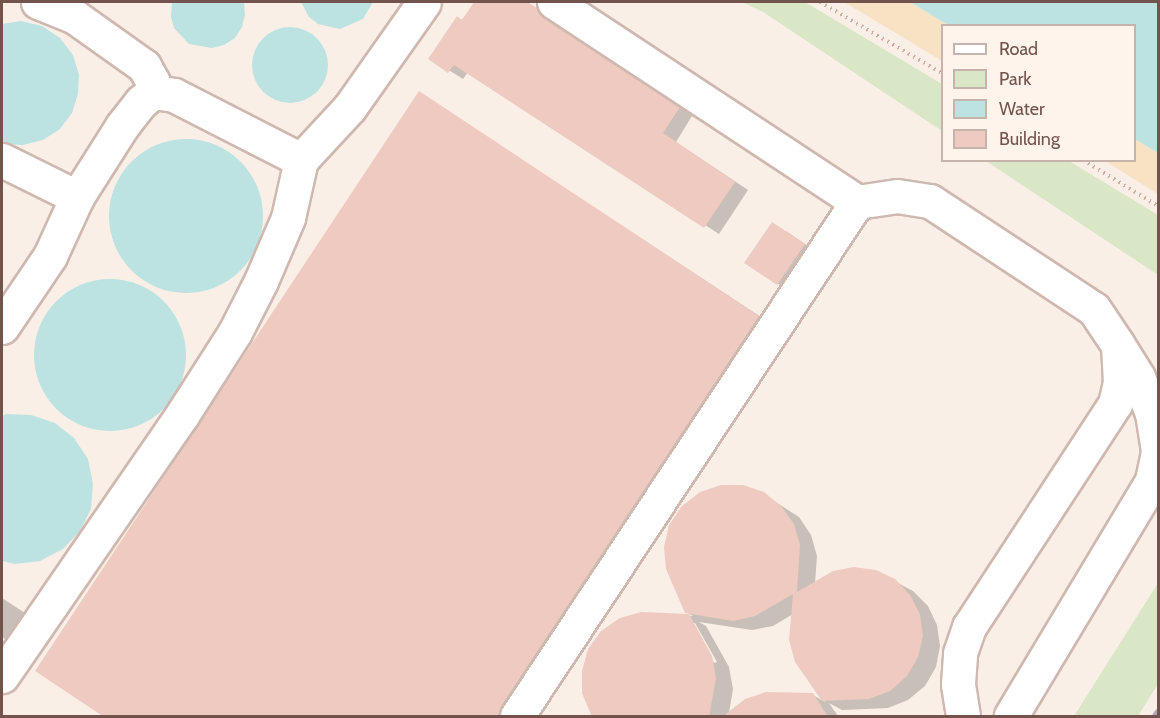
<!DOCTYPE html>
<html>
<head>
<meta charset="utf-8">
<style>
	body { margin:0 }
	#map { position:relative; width:1160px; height:718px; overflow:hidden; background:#faefe6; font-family:Cabin,sans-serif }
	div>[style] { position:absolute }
	.green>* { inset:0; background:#d9e7c6 }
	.sand>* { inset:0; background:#f7e2c4 }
	.water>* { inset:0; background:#bce3e1 }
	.round { border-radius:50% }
	.shadow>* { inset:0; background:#0003 }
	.building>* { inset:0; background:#eecac0 }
	.path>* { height:4px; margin-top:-2px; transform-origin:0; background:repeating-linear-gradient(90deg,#d3ada3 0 1.5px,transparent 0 6px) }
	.roads { filter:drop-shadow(2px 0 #ceb8b0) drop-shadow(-2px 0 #ceb8b0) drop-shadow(0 2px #ceb8b0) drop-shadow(0 -2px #ceb8b0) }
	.minor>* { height:33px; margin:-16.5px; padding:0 16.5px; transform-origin:16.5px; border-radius:16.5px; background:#fff }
	.rail>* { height:4.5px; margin-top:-2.25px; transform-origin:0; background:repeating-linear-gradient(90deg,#b0a6c3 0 9px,transparent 0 15px) }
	span { translate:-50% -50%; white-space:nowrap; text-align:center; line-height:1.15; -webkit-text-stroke:4.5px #fef4ec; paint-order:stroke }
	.frame { position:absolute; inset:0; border:3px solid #72544d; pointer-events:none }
	.legend { position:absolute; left:941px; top:24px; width:195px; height:138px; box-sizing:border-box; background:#fef4ec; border:2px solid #c6b4ac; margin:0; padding:8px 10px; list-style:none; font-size:18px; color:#72544d }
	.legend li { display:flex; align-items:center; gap:12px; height:30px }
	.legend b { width:30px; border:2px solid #c6b4ac }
</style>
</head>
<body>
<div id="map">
	<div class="green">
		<div style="clip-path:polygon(742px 2px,805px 2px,942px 84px,942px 131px,763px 12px)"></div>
		<div style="clip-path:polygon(986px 161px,1069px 161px,1158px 215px,1158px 275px)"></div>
		<div style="clip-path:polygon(1158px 583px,1158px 684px,1138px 716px,1074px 716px)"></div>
	</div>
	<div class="sand">
		<div style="clip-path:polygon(844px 2px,910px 2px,948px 25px,942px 26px,942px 61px)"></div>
		<div style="clip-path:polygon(1135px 139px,1158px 153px,1158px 194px,1105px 161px,1134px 160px)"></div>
	</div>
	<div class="water">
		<div style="clip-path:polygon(172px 2px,244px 2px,245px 15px,242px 27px,235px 38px,224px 45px,212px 48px,189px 44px,174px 28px,171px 17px)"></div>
		<div style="clip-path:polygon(301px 2px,373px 2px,363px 19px,340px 29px,318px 24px,309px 17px)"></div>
		<div style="clip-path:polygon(910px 2px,1158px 2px,1158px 153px,1135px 139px,1134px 26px,948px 25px)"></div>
		<div style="clip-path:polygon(21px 21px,42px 26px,60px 38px,73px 55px,79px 75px,78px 94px,72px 113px,60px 129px,43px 140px,23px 145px,4px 144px,2px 143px,2px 24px)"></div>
		<div class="round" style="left:252px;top:27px;width:76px;height:76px"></div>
		<div class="round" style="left:109px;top:139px;width:154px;height:154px"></div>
		<div class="round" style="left:34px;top:279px;width:152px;height:152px"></div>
		<div style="clip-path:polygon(6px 414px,31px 415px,55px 423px,74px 438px,88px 459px,93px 484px,91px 509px,80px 531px,63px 549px,40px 561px,15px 564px,2px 561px,2px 416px)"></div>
	</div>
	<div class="shadow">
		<div style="clip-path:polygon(476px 2px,526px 2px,550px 18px,557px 27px,692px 116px,676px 142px,748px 190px,719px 234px,468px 72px,463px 79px,431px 59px)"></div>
		<div style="clip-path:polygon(437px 104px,776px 327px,520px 716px,106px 716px)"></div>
		<div style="clip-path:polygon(786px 231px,817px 252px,791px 292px,746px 263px)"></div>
		<div style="clip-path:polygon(evenodd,763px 494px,799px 517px,811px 535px,817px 556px,815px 583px,894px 581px,913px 591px,928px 606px,937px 625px,940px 646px,936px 667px,925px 686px,908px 700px,888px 708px,842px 710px,829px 703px,838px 716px,595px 716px,641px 613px,693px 616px,686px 612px,763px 494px,793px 614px,797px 661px,825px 702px,813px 695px,729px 713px,733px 689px,729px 667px,706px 626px,699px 622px,752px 630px,773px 626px,793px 614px,763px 494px,692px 623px,695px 623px,717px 662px,714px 663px,692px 623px)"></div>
		<div style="clip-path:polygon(2px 598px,28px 615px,10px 642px,2px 637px)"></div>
	</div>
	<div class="building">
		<div style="clip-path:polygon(474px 2px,527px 2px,537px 8px,544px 18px,680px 107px,663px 133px,735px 182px,704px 228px,454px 65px,448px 73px,428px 59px,457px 16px,462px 20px)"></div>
		<div style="clip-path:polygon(419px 91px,759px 316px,501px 706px,498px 717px,104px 717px,35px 671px)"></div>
		<div style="clip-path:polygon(772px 222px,805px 244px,777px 285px,744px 263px)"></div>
		<div style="clip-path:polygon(721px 485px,743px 485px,764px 492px,781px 506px,794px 524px,800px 545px,797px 592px,833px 571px,854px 567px,876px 570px,895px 579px,910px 595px,920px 614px,923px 636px,918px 657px,907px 676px,890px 691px,869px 699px,822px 701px,795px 662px,789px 640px,793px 594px,755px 616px,733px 621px,685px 613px,666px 569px,664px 547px,669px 525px,682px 506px,700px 492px)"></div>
		<div style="clip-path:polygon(641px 612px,689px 614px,712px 656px,716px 678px,709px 717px,592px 717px,582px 693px,582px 671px,588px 649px,601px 631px,620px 618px)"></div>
		<div style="clip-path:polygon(766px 692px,813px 693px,828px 717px,722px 717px,745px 699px)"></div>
	</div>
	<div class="path">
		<div style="left:820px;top:2px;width:141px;rotate:30.2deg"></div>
		<div style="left:1083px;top:160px;width:88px;rotate:31.5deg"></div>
	</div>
	<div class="roads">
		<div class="minor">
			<div style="left:38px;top:2px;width:40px;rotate:22deg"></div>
			<div style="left:75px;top:17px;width:85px;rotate:35.4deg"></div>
			<div style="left:144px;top:66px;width:18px;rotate:61deg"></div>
			<div style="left:153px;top:82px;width:10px;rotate:90deg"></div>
			<div style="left:554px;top:2px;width:363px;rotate:33.4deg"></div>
			<div style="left:857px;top:202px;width:40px;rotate:-8.5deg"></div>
			<div style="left:897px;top:196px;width:33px;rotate:9deg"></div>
			<div style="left:930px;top:201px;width:196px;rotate:33.4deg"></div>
			<div style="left:1094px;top:309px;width:43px;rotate:56.3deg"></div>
			<div style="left:1118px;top:345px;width:38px;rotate:58deg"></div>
			<div style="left:1138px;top:377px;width:39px;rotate:69deg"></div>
			<div style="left:1152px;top:413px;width:39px;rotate:81deg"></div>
			<div style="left:1158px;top:452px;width:30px;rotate:102deg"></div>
			<div style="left:1152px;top:481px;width:274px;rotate:121deg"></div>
			<div style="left:2px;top:160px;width:84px;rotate:26.3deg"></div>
			<div style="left:77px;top:197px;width:84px;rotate:-57.6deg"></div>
			<div style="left:122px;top:126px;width:31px;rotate:-52deg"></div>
			<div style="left:141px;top:102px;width:16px;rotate:-40deg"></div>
			<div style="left:153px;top:92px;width:21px;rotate:8deg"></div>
			<div style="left:174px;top:95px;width:143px;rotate:27.1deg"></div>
			<div style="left:301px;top:160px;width:72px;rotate:-47.2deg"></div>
			<div style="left:350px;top:107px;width:128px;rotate:-54.8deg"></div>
			<div style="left:2px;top:327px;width:86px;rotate:-55.9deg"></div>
			<div style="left:50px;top:256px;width:65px;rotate:-65.4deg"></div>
			<div style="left:2px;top:676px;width:317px;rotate:-55.4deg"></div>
			<div style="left:182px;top:415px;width:98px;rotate:-57.4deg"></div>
			<div style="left:235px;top:332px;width:57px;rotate:-63deg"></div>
			<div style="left:261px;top:281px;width:69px;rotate:-66.8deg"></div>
			<div style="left:288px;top:218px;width:59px;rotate:-77.4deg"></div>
			<div style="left:517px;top:716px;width:616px;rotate:-56.52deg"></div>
			<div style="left:963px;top:716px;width:32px;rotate:-99deg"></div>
			<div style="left:958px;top:684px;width:31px;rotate:-86deg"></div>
			<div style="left:960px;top:653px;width:28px;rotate:-71deg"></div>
			<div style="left:969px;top:627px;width:267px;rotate:-56.8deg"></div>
			<div style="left:1115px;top:404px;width:22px;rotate:-77deg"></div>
			<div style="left:1120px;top:383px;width:36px;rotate:-93deg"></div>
		</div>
	</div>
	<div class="rail">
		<div style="left:1154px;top:716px;width:7px;rotate:-56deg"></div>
	</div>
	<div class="frame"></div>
	<ul class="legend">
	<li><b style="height:8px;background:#fff"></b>Road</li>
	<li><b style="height:16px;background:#d9e7c6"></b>Park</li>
	<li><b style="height:16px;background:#bce3e1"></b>Water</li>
	<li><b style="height:16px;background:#eecac0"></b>Building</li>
	</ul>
</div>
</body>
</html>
